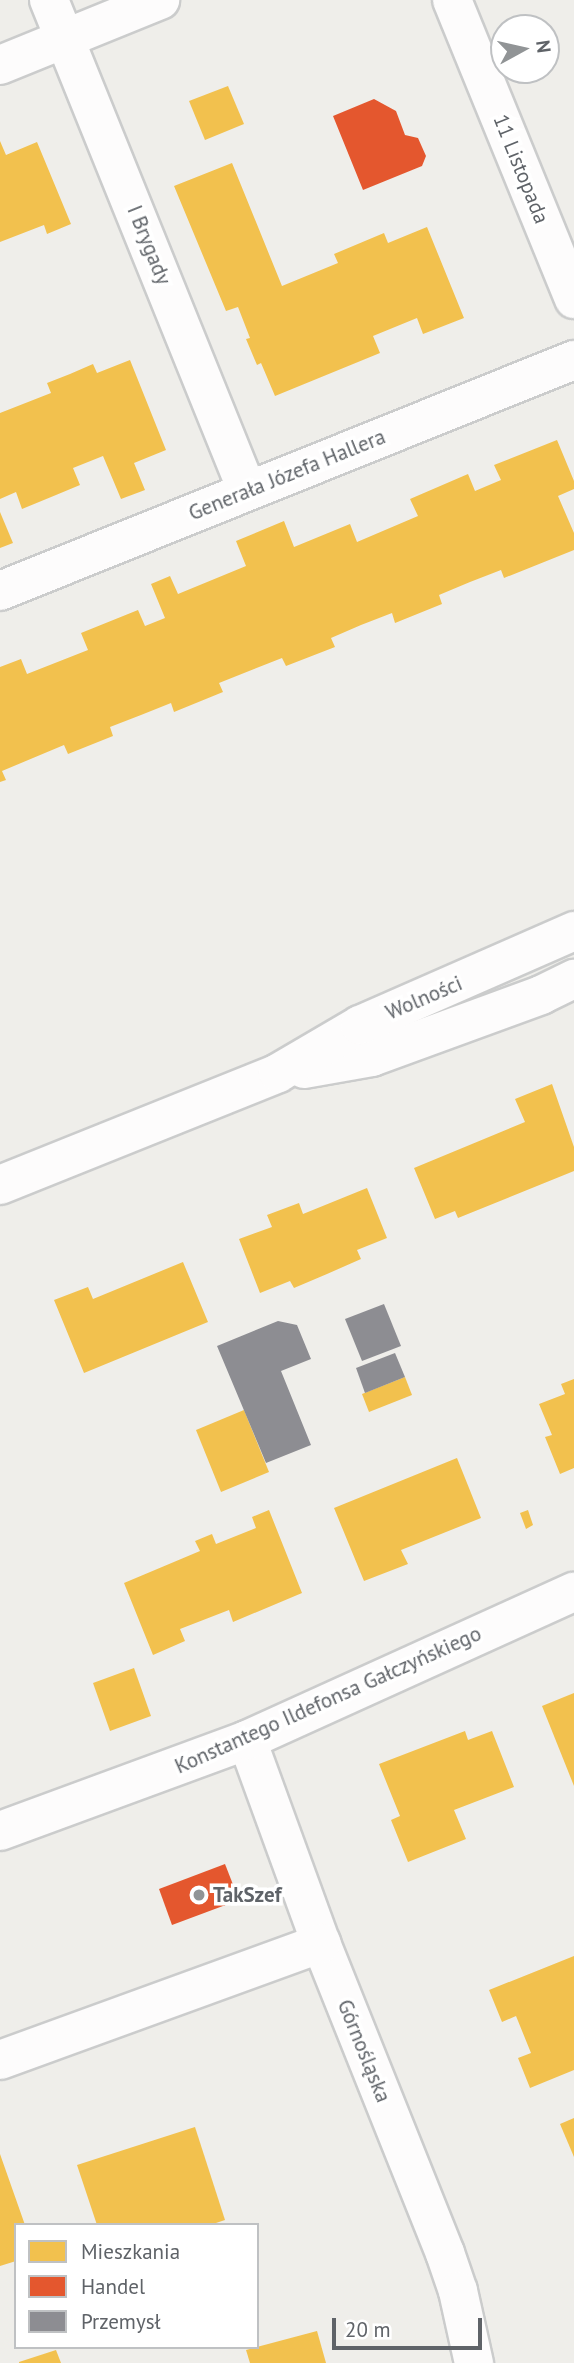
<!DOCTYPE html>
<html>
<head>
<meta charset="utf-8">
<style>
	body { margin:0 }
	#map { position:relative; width:574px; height:2363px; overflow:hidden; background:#efeeea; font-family:"PT Sans",sans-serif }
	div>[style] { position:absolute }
	.homes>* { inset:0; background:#f2c14e }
	.shops>* { inset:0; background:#e4572e }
	.industry>* { inset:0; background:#8d8d92 }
	.roads { filter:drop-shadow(2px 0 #cbcccc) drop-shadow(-2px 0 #cbcccc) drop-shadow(0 2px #cbcccc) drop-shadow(0 -2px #cbcccc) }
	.street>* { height:38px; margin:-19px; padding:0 19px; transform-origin:19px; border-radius:19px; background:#fdfcfc }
	.secondary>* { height:38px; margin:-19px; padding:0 19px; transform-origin:19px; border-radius:19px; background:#fdfcfc }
	.dots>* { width:19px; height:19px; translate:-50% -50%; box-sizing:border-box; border:4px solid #fff; border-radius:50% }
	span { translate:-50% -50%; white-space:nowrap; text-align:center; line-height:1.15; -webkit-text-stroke:7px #fff; paint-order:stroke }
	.street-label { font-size:21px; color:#5f6368 }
	.poi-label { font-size:21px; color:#5f6368; font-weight:700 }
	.left { translate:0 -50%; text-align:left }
	.legend { position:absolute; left:14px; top:2223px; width:245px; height:126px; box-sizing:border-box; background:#fff; border:2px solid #bfc1c3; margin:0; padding:9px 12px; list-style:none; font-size:21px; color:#5f6368 }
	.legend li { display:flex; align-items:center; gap:14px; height:35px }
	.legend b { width:35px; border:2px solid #bfc1c3 }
	.north { position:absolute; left:490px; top:14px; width:70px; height:70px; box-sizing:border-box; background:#fff; border:2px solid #bfc1c3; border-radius:50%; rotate:82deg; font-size:19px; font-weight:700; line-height:28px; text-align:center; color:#5f6368 }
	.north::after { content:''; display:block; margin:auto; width:24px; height:32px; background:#919496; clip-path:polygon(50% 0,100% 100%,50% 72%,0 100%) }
	.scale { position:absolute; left:332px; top:2318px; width:150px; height:32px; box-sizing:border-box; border:4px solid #5f6368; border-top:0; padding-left:9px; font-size:21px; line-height:24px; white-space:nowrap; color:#5f6368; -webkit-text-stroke:5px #fff; paint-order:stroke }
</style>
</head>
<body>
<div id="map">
	<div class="homes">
		<div style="clip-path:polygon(228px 86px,244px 124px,205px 140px,189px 101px)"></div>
		<div style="clip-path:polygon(0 141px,6px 155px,37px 142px,71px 224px,47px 234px,44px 225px,0 242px)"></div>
		<div style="clip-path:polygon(232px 163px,282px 286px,338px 263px,334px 254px,384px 233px,388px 243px,427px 227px,464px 318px,423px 334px,417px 318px,373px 336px,380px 353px,275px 396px,261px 363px,257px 365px,246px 339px,250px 338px,238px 307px,226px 311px,174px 186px)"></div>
		<div style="clip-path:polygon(130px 360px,166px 450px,134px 463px,145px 490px,121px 499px,103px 456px,73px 468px,80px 485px,56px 495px,22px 509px,16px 492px,0 499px,0 413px,51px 393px,47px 383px,70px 374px,93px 364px,97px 373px)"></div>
		<div style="clip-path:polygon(557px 440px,574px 481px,574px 489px,558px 496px,574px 533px,574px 550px,504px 578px,501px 570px,470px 582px,439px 595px,442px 604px,395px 623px,392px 613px,361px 625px,331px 638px,335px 647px,286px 666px,282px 658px,219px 683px,223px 692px,174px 712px,171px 703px,141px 715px,110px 727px,113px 736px,68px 754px,64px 745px,2px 771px,6px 780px,0 782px,0 667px,21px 659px,27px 674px,88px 650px,81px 633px,138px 610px,145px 626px,165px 618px,151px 584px,170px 576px,178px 594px,246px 566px,236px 541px,284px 521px,294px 547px,350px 524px,357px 542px,418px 516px,410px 499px,468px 474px,475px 491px,501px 480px,494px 465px)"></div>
		<div style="clip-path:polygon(0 512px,13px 543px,0 548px)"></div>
		<div style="clip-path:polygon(552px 1084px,574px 1147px,574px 1171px,458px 1218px,455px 1211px,435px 1219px,414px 1168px,525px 1122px,515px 1099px)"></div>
		<div style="clip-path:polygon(367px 1188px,387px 1238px,357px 1250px,361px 1259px,327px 1274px,294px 1288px,290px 1281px,260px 1293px,239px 1239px,272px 1227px,267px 1215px,299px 1203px,303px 1214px)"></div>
		<div style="clip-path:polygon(183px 1262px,208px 1322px,84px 1373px,54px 1300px,88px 1287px,93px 1299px)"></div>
		<div style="clip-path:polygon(405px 1377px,412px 1395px,369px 1412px,362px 1394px)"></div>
		<div style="clip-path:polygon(574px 1379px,574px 1468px,560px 1474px,545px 1437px,552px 1435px,539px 1404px,565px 1394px,561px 1384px)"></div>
		<div style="clip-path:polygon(244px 1410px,269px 1472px,221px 1492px,196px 1430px)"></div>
		<div style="clip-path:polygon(457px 1458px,481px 1518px,401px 1550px,408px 1564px,364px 1581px,334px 1508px)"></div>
		<div style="clip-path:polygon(269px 1510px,302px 1593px,233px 1622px,229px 1610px,180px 1629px,185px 1641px,153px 1655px,124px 1583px,200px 1551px,195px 1541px,212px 1534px,216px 1544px,256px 1528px,252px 1517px)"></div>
		<div style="clip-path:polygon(528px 1510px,533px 1525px,526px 1529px,520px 1513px)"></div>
		<div style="clip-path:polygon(134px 1668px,151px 1716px,110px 1731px,93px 1683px)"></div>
		<div style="clip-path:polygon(574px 1693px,574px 1786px,542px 1706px)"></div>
		<div style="clip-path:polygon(465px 1731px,468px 1740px,492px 1731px,514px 1787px,454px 1810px,466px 1839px,408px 1862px,391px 1820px,400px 1816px,379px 1764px)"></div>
		<div style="clip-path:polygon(574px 1956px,574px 2070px,530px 2088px,518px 2058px,531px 2053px,516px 2016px,502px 2022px,489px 1990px)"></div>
		<div style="clip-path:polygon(574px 2118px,574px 2157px,560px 2124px)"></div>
		<div style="clip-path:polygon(195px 2127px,225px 2220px,210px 2225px,97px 2225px,77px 2165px)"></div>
		<div style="clip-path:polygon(0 2154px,25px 2225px,16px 2225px,16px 2261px,0 2266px)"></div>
		<div style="clip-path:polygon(317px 2331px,326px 2363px,250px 2363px,246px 2350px)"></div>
		<div style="clip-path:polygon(56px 2350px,61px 2363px,19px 2363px,19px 2362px)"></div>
	</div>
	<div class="shops">
		<div style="clip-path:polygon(374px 99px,396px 111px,405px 135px,418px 138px,426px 156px,422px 166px,363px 190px,333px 116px)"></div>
		<div style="clip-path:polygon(225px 1864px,239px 1900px,172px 1925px,159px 1889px)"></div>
	</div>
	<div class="industry">
		<div style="clip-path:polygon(384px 1304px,401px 1346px,362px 1361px,345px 1319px)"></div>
		<div style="clip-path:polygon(278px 1321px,297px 1325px,311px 1359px,281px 1371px,311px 1445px,266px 1463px,217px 1346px)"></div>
		<div style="clip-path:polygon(395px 1353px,405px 1377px,365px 1393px,356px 1368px)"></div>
	</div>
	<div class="roads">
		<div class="street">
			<div style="left:49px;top:0;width:528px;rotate:68deg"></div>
			<div style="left:452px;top:0;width:323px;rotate:67.8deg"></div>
			<div style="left:0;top:65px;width:173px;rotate:-22.1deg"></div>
			<div style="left:0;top:591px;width:619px;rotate:-21.92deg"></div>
			<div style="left:247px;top:1740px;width:216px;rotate:70deg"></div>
			<div style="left:321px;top:1943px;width:334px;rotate:68.2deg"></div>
			<div style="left:445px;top:2253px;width:40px;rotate:71.1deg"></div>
			<div style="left:458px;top:2291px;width:74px;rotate:77.5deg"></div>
			<div style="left:0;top:1831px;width:263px;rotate:-20.2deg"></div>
			<div style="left:247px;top:1740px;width:359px;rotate:-24.4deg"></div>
			<div style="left:0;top:2060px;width:342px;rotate:-20deg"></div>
		</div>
		<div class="secondary">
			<div style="left:304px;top:1069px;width:69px;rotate:-10deg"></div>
			<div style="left:372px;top:1057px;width:180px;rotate:-20.1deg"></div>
			<div style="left:541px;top:995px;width:37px;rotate:-26deg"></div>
			<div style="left:0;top:1185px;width:300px;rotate:-21.9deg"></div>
			<div style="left:278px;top:1073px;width:95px;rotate:-30.3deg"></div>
			<div style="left:360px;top:1025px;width:234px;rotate:-23.7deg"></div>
		</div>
	</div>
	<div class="dots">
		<div style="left:199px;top:1895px;background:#919496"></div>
	</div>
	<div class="street-label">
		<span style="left:521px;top:169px;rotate:68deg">11 Listopada</span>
		<span style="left:149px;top:245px;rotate:68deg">I Brygady</span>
		<span style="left:287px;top:475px;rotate:-22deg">Generała Józefa Hallera</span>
		<span style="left:424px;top:998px;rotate:-23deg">Wolności</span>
		<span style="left:328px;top:1700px;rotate:-24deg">Konstantego Ildefonsa Gałczyńskiego</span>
		<span style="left:364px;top:2051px;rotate:68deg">Górnośląska</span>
	</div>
	<div class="poi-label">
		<span class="left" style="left:213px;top:1895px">TakSzef</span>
	</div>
	<ul class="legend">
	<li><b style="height:19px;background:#f2c14e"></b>Mieszkania</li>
	<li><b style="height:19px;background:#e4572e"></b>Handel</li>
	<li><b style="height:19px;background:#8d8d92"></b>Przemysł</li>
	</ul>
	<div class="north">N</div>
	<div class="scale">20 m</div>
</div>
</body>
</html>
